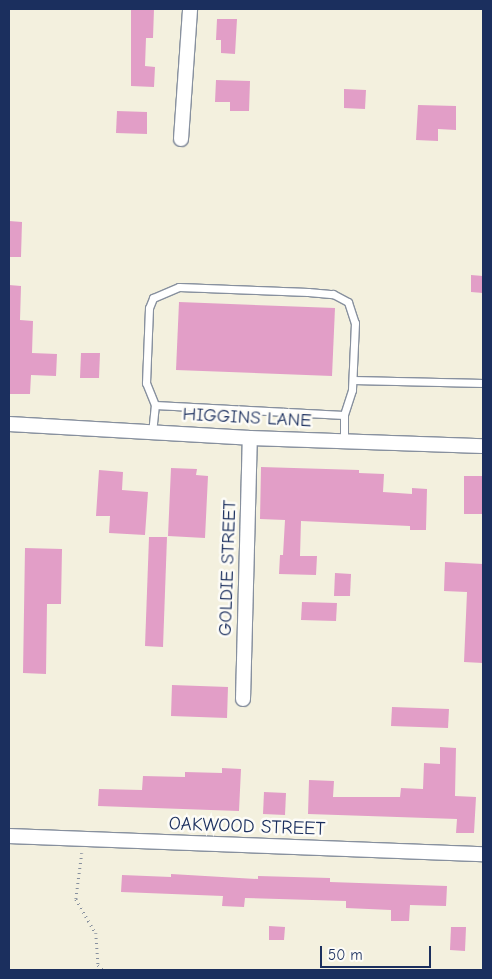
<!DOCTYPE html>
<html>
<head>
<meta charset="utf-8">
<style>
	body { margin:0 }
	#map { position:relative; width:492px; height:979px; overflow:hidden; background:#f3f0de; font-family:"Comic Neue",sans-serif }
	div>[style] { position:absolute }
	.building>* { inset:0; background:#e29ec7 }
	.path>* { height:2.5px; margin-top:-1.25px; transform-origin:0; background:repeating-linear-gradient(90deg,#87909e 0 1px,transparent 0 5px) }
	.roads { filter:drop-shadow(1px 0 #87909e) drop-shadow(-1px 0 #87909e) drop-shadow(0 1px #87909e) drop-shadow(0 -1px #87909e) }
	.service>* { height:7px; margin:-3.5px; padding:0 3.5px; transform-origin:3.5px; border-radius:3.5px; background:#fff }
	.minor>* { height:14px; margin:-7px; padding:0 7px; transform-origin:7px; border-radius:7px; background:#fff }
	span { translate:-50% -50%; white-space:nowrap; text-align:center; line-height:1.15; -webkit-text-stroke:5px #fdfcf7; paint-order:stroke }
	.street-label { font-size:19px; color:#1b2f5e }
	.frame { position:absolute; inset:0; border:10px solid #1b2f5e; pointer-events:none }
	.scale { position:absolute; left:320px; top:946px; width:111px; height:22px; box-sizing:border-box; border:2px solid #1b2f5e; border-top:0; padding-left:6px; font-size:15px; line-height:18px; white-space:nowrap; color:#1b2f5e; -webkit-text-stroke:4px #fdfcf7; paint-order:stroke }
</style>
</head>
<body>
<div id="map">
	<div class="building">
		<div style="clip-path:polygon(131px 9px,154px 9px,153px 38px,146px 38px,145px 66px,155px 67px,154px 87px,131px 86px)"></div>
		<div style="clip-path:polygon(217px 19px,237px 19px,235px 54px,221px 53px,221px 40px,216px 40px)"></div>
		<div style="clip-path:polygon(216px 80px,250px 81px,249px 111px,230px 111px,230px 102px,215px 102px)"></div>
		<div style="clip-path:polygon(344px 89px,366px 90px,365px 109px,344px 108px)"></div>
		<div style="clip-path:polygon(418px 105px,456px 106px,456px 130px,438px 129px,438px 141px,416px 140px)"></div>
		<div style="clip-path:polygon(117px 111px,147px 112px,147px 134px,116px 133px)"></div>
		<div style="clip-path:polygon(9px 221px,22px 222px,21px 257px,9px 257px)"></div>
		<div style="clip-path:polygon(471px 275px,483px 276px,483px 293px,471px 292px)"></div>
		<div style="clip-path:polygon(9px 285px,21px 286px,20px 320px,33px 321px,32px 353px,57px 354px,56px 376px,31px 375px,30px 394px,9px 394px)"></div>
		<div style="clip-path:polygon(179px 302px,335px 308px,332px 376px,176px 370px)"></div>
		<div style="clip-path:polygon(81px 353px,100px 353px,99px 378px,80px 378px)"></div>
		<div style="clip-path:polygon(261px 467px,359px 470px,359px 473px,384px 474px,383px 492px,412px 494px,412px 488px,427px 489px,426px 530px,410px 530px,410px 526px,301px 521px,300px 556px,317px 556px,316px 575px,279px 574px,280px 555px,283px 555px,285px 520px,260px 519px)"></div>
		<div style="clip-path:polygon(171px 468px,197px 469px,196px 475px,208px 476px,205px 538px,168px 536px)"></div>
		<div style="clip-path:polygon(99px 470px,123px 472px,122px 490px,148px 492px,145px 535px,109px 533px,110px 516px,96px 516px)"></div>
		<div style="clip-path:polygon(464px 476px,483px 476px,483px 514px,464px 514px)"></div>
		<div style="clip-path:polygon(149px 537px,167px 537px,163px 647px,145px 646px)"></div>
		<div style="clip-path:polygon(25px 548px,62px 549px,61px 604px,47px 604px,46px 674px,23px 673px)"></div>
		<div style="clip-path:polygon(445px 562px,483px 564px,483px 663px,464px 662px,467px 592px,444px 591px)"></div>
		<div style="clip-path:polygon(335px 573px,351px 574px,350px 596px,334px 596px)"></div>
		<div style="clip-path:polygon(302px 602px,337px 603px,336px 621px,301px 620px)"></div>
		<div style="clip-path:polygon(172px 685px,228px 687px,227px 718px,171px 716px)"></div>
		<div style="clip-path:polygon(392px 707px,449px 709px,448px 728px,391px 726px)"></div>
		<div style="clip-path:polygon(440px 747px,456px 748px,455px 796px,476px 797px,474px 833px,456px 833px,457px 819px,308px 814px,309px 780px,334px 781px,333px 797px,400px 797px,401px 788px,423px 789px,424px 763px,440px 764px)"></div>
		<div style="clip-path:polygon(222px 768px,241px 769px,239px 811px,98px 806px,99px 789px,142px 790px,143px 776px,185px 777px,185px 772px,222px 773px)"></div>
		<div style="clip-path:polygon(264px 792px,286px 793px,285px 815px,263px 814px)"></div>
		<div style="clip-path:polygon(171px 874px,258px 879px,258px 876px,330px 878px,330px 882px,447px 886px,446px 906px,410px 905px,409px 921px,391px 921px,391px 910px,346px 908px,346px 901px,245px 898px,244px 907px,222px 906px,223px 896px,121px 892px,122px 875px,171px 877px)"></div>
		<div style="clip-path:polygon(269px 926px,285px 927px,284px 940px,269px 940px)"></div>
		<div style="clip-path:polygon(451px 927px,466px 927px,465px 951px,450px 950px)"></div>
	</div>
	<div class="path">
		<div style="left:82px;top:853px;width:46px;rotate:97.4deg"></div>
		<div style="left:76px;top:899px;width:39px;rotate:60deg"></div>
		<div style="left:96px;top:933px;width:32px;rotate:86deg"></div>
		<div style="left:98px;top:965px;width:7px;rotate:45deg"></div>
	</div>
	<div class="roads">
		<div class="service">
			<div style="left:353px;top:380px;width:130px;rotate:1.3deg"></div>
			<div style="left:155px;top:405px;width:189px;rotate:3deg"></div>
			<div style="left:152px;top:433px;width:28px;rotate:-84deg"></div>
			<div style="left:155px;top:405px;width:24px;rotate:-112deg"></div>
			<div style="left:146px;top:383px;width:75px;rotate:-87.7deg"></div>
			<div style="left:149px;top:308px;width:11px;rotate:-68deg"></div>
			<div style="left:153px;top:298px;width:28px;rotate:-23deg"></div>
			<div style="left:179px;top:287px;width:129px;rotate:2.2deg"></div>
			<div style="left:308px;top:292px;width:25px;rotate:5deg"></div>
			<div style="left:333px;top:294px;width:17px;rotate:28deg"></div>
			<div style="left:348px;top:302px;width:22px;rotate:72deg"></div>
			<div style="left:355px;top:323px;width:67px;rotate:92.6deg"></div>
			<div style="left:352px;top:390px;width:26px;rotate:108deg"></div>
			<div style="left:344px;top:415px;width:26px;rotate:90deg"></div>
		</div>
		<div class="minor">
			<div style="left:181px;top:139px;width:130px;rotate:-86deg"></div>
			<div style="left:9px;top:424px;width:241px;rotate:3.3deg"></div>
			<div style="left:250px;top:438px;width:233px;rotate:2deg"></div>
			<div style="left:243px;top:699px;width:261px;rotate:-88.5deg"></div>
			<div style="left:9px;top:836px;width:474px;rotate:2.2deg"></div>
		</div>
	</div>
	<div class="street-label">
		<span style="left:247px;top:418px;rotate:3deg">HIGGINS LANE</span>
		<span style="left:228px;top:568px;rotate:-88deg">GOLDIE STREET</span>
		<span style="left:247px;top:827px;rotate:2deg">OAKWOOD STREET</span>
	</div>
	<div class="frame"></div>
	<div class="scale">50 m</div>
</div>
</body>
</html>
